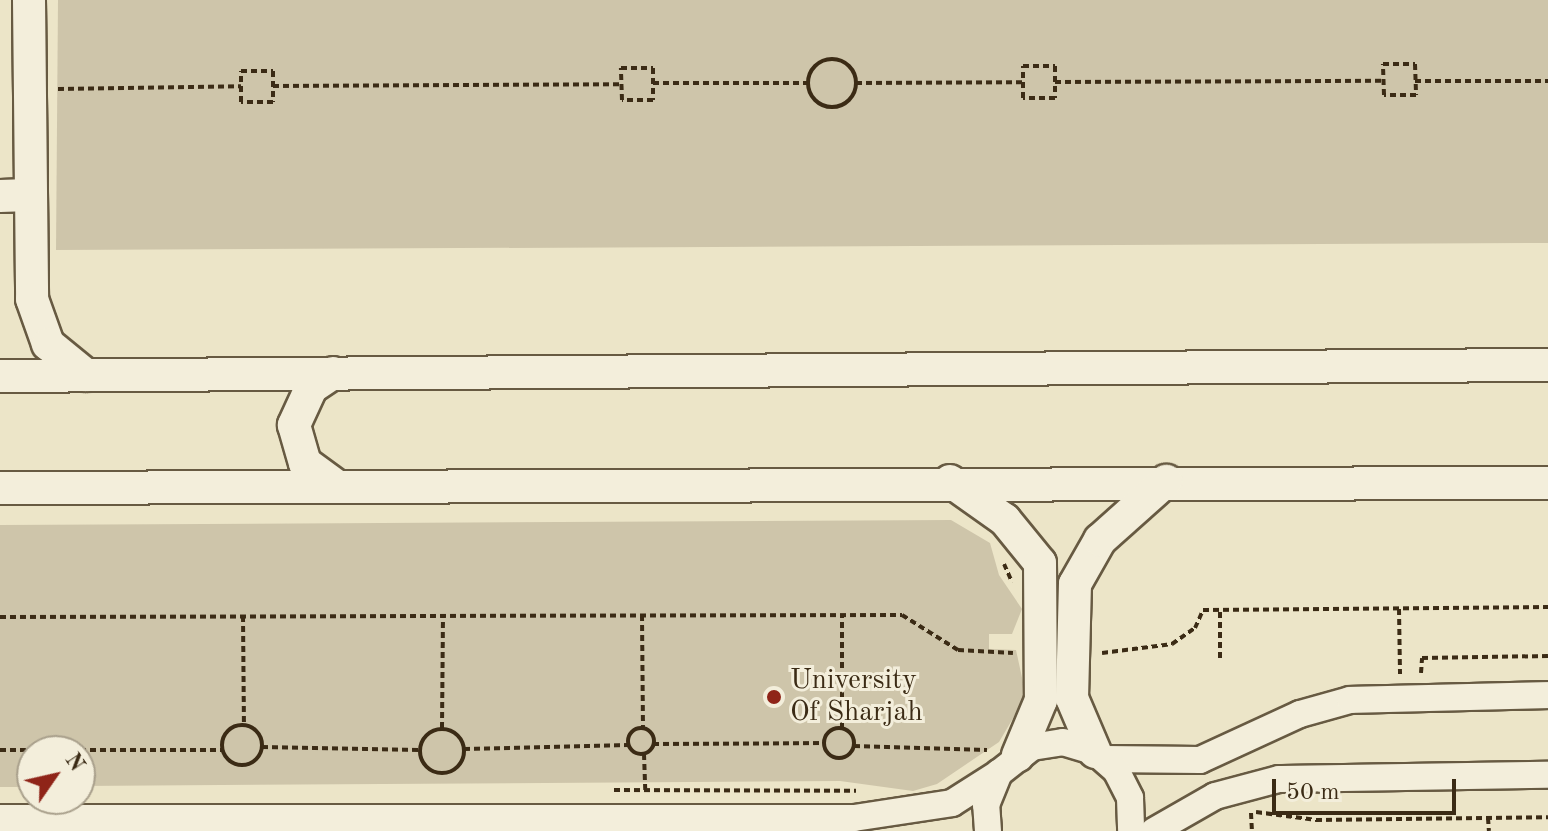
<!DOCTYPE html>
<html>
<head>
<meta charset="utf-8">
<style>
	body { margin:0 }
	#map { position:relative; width:1548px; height:831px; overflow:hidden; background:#ece5c8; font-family:"Old Standard TT",serif }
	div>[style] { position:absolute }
	.green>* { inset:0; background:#cec5aa }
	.path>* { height:4px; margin-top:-2px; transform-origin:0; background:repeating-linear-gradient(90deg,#3b2b15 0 6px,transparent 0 10px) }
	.path>.ring { margin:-2px; padding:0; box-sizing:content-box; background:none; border:4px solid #3b2b15; border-radius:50% }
	.roads { filter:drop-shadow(2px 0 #675a42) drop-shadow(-2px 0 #675a42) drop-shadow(0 2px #675a42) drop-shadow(0 -2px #675a42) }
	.minor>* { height:26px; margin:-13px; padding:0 13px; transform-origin:13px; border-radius:13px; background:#f3eedb }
	.tertiary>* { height:32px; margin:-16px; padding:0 16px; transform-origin:16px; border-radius:16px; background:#f3eedb }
	.dots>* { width:22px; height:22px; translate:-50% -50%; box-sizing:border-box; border:4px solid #f3eedb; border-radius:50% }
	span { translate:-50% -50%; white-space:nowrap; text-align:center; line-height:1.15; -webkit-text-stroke:6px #f3eedb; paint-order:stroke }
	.poi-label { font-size:28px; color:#3b2b15 }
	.left { translate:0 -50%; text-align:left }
	.north { position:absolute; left:16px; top:735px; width:80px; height:80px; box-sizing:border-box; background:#f3eedb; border:2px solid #a9a08c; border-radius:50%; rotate:56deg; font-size:22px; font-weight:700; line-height:32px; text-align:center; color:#3b2b15 }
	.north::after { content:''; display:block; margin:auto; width:28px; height:36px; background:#8f2418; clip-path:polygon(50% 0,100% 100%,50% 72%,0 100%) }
	.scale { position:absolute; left:1272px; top:779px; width:184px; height:36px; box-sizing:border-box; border:4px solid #3b2b15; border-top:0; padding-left:10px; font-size:24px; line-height:28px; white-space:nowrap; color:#3b2b15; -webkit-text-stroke:6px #f3eedb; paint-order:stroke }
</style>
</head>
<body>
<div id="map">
	<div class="green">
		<div style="clip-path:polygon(58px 0,1548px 0,1548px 243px,56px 250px)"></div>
		<div style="clip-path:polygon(951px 520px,990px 543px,999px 575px,1022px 609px,1012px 634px,989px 634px,989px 649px,1016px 650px,1026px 696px,999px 742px,937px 784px,913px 791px,840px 781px,80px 786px,80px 751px,32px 751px,32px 787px,0 787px,0 525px)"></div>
	</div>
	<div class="path">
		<div class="ring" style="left:808px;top:59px;width:44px;height:44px"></div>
		<div style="left:1383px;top:64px;width:32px"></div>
		<div style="left:1415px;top:64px;width:31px;rotate:88deg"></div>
		<div style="left:1416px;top:95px;width:32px;rotate:180deg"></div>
		<div style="left:1384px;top:95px;width:31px;rotate:-92deg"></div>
		<div style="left:1023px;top:66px;width:32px"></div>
		<div style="left:1055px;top:66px;width:32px;rotate:90deg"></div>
		<div style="left:1055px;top:98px;width:32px;rotate:180deg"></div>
		<div style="left:1023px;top:98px;width:32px;rotate:-90deg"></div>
		<div style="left:621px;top:68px;width:32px"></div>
		<div style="left:653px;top:68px;width:32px;rotate:90deg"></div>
		<div style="left:653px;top:100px;width:31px;rotate:180deg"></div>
		<div style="left:622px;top:100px;width:32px;rotate:-92deg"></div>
		<div style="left:241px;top:71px;width:32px"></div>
		<div style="left:273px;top:71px;width:31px;rotate:90deg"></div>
		<div style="left:273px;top:102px;width:32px;rotate:180deg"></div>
		<div style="left:241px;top:102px;width:31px;rotate:-90deg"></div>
		<div style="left:1415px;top:81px;width:133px"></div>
		<div style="left:1055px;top:82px;width:329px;rotate:-0.2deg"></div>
		<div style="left:653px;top:83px;width:155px"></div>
		<div style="left:856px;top:83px;width:167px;rotate:-0.3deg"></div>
		<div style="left:273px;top:86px;width:349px;rotate:-0.3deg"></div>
		<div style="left:58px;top:89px;width:183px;rotate:-0.9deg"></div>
		<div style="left:1004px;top:564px;width:20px;rotate:66deg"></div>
		<div style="left:1399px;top:609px;width:65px;rotate:89.1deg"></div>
		<div style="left:642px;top:615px;width:113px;rotate:89.5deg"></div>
		<div style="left:243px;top:616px;width:109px;rotate:89.5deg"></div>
		<div style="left:0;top:617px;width:902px;rotate:-0.13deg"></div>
		<div style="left:902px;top:615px;width:66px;rotate:32deg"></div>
		<div style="left:958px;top:650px;width:55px;rotate:3.1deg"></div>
		<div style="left:1102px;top:653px;width:71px;rotate:-7.3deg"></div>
		<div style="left:1172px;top:644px;width:28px;rotate:-35deg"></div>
		<div style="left:1195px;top:628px;width:20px;rotate:-66deg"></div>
		<div style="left:1203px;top:610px;width:345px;rotate:-0.5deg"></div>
		<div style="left:1220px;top:658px;width:47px;rotate:-90deg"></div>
		<div style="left:1421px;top:673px;width:15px;rotate:-86deg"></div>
		<div style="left:1422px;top:658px;width:126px;rotate:-0.9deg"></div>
		<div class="ring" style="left:222px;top:725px;width:36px;height:36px"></div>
		<div class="ring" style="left:824px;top:728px;width:26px;height:26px"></div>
		<div style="left:442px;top:728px;width:112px;rotate:-89.5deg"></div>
		<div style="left:842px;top:728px;width:113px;rotate:-90deg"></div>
		<div class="ring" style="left:628px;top:728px;width:22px;height:22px"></div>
		<div class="ring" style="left:420px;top:729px;width:40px;height:40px"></div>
		<div style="left:653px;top:744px;width:171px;rotate:-0.3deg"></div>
		<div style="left:854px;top:746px;width:133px;rotate:1.7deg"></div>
		<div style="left:262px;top:747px;width:157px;rotate:1.1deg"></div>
		<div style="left:464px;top:749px;width:164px;rotate:-1.4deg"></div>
		<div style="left:0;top:750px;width:222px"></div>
		<div style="left:644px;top:754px;width:38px;rotate:88deg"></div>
		<div style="left:614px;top:790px;width:242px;rotate:0.2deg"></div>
		<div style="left:1256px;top:812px;width:61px;rotate:7.6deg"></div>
		<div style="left:1316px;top:820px;width:232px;rotate:-0.7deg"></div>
		<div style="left:1251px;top:813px;width:18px;rotate:87deg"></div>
		<div style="left:1488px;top:818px;width:13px;rotate:86deg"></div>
	</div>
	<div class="roads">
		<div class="minor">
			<div style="left:1105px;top:759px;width:95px;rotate:0.6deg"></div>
			<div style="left:1200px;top:760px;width:110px;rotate:-24.7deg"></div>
			<div style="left:1300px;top:714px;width:52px;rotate:-15.6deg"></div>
			<div style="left:1350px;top:700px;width:198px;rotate:-1.4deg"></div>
			<div style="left:0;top:818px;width:854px"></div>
			<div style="left:854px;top:818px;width:99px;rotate:-8.7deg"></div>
			<div style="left:952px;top:803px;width:56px;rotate:-32.6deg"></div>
			<div style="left:988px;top:831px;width:26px;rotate:-94deg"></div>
			<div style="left:986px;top:805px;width:35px;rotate:-68deg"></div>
			<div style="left:999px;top:773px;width:42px;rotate:-38.2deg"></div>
			<div style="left:1032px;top:747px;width:31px;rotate:-9deg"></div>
			<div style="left:1063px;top:742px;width:34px;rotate:17deg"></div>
			<div style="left:1095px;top:752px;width:28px;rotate:41deg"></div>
			<div style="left:1116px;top:770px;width:31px;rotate:63deg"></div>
			<div style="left:1130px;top:798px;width:33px;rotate:88deg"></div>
			<div style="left:1154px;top:831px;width:70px;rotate:-29.8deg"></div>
			<div style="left:1215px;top:796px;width:66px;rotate:-14.9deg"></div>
			<div style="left:1279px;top:779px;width:269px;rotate:-0.9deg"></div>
		</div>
		<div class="tertiary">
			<div style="left:29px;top:0;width:299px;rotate:89.4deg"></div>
			<div style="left:32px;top:299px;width:48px;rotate:70.4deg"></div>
			<div style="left:48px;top:344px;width:49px;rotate:39.2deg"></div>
			<div style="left:0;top:196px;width:29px;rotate:-2deg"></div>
			<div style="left:333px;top:373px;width:27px;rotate:146deg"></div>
			<div style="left:311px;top:388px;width:41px;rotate:114.7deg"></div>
			<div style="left:294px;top:425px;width:40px;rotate:74deg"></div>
			<div style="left:305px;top:463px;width:41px;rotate:36deg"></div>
			<div style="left:0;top:376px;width:1548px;rotate:-0.41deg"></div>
			<div style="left:950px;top:481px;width:67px;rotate:35.3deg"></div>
			<div style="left:1005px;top:520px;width:55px;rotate:50.9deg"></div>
			<div style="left:1040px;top:563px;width:137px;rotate:89.6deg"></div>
			<div style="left:1041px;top:700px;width:60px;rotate:112.7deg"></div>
			<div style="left:0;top:488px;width:1548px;rotate:-0.19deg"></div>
			<div style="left:1095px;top:752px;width:59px;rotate:-113.1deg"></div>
			<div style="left:1072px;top:698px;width:114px;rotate:-88.5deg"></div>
			<div style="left:1075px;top:584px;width:51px;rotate:-60.4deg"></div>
			<div style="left:1100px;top:540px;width:89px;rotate:-41.8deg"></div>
		</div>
	</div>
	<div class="dots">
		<div style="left:774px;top:697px;background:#8f2418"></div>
	</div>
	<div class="poi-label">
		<span class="left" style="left:790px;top:697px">University<br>Of Sharjah</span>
	</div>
	<div class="north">N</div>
	<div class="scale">50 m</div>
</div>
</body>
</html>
